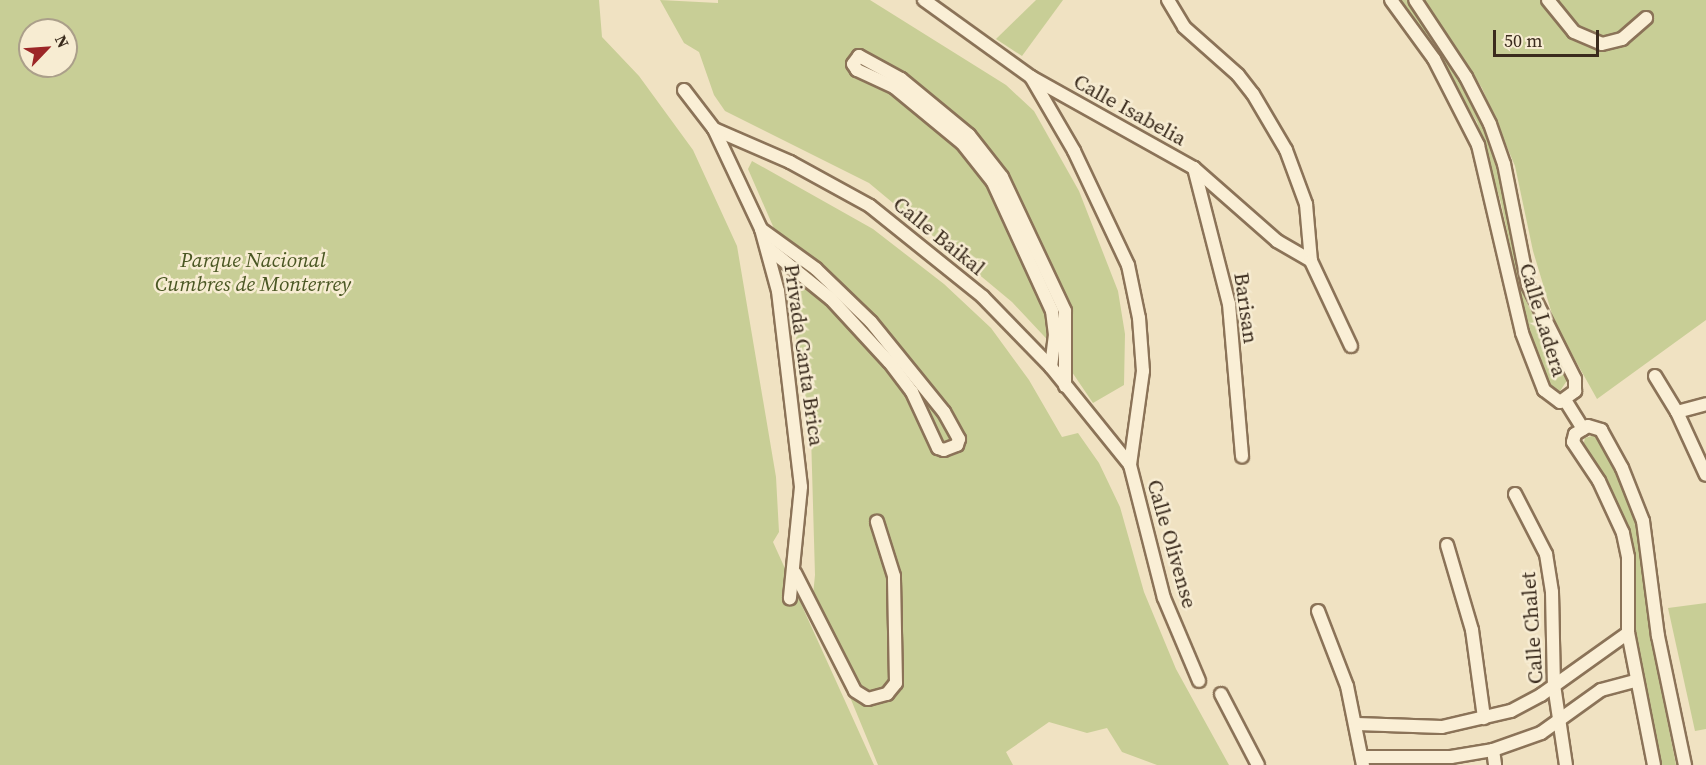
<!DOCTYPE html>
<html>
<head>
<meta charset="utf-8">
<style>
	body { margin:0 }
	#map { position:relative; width:1706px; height:765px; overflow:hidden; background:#f0e2c2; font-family:"Source Serif 4",serif }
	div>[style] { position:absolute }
	.green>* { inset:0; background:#c8ce96 }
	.roads { filter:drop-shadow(2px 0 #8b7358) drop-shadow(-2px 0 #8b7358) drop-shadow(0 2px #8b7358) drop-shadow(0 -2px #8b7358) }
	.street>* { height:12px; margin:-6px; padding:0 6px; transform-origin:6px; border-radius:6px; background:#faefd6 }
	span { translate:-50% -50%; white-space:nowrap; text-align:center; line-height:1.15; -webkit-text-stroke:5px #f7ecd2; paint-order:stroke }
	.street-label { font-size:21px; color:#3a2b1d }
	.park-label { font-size:21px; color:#4a5723; font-style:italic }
	.north { position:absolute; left:18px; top:18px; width:60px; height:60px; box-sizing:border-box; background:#f7ecd2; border:2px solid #ab9f8a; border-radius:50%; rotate:65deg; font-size:16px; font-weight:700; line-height:24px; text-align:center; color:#3a2b1d }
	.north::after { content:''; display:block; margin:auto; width:21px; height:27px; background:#9c2627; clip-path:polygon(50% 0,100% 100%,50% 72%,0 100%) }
	.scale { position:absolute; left:1493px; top:30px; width:106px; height:27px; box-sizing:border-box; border:3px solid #3a2b1d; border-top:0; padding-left:8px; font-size:18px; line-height:21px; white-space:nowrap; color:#3a2b1d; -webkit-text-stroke:4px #f7ecd2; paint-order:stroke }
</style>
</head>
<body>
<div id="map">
	<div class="green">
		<div style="clip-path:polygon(evenodd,0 0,599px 0,602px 37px,639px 76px,693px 150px,737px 246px,776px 477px,779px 532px,773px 542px,874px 765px,0 765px,0 0,30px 30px,66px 30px,66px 66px,30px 66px,30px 30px)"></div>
		<div style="clip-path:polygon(660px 0,718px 3px,718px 0,870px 0,1006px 85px,1034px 111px,1079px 191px,1118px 291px,1125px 334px,1124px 385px,1093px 403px,1057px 350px,1012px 302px,869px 183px,725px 111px,714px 95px,699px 52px,684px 43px)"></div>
		<div style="clip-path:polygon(1036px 0,1063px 0,1022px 56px,996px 39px)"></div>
		<div style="clip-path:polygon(1400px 0,1407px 0,1461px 79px,1482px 120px,1497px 161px,1526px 296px,1568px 379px,1560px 391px,1550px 386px,1528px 329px,1501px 203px,1477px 122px)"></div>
		<div style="clip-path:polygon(1424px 0,1706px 0,1706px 320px,1597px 399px,1555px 324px,1533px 251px,1515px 166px,1482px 88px)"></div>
		<div style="clip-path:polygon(752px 161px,873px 229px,944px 284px,991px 328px,1029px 380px,1062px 437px,1078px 433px,1099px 463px,1120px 507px,1144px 592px,1176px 669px,1229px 765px,1157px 765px,1122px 752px,1107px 728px,1087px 733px,1049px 722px,1006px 752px,1013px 765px,878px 765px,812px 605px,815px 575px,811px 435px,796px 338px,796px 279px,748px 169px)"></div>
		<div style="clip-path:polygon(1595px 435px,1606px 450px,1637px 522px,1653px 648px,1676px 765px,1660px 765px,1637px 647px,1626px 522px,1606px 477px,1583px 446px,1585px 438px)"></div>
		<div style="clip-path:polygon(1706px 603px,1706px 729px,1695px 731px,1668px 608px)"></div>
	</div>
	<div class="roads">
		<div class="street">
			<div style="left:924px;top:0;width:132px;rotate:35.7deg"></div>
			<div style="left:1031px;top:77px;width:187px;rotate:29.2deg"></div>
			<div style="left:1194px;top:168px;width:111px;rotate:41.3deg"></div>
			<div style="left:1277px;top:241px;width:39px;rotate:30deg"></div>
			<div style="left:1168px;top:0;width:31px;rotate:59deg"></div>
			<div style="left:1184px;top:27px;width:72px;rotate:41.6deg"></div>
			<div style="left:1238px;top:75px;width:24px;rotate:52deg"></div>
			<div style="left:1253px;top:94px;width:65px;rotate:59.5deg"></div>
			<div style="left:1286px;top:150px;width:58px;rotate:69.7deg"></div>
			<div style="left:1306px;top:204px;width:57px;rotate:85deg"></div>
			<div style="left:1311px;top:261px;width:94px;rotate:64.8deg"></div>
			<div style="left:1391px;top:0;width:73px;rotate:53.9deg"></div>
			<div style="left:1434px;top:59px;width:97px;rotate:62.9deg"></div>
			<div style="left:1478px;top:145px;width:193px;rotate:76.8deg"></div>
			<div style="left:1522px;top:333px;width:61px;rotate:68.9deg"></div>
			<div style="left:1544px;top:390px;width:20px;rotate:37deg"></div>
			<div style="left:1560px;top:402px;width:19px;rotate:-36deg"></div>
			<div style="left:1575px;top:391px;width:12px;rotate:-90deg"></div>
			<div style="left:1575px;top:379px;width:105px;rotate:-116.6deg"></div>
			<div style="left:1528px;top:285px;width:123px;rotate:-101.2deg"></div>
			<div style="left:1504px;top:164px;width:42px;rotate:-109.3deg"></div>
			<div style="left:1490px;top:124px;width:53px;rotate:-117.1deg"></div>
			<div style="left:1466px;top:77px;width:92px;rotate:-123.5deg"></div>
			<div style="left:1548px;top:0;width:41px;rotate:50.9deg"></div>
			<div style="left:1574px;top:32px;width:30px;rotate:23deg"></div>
			<div style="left:1602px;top:44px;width:21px;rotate:-14deg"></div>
			<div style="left:1622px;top:39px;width:32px;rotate:-41deg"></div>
			<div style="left:1031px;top:77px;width:86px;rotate:59.8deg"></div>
			<div style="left:1074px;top:151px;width:126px;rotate:64.7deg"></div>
			<div style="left:1128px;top:265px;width:54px;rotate:78.3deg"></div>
			<div style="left:1139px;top:318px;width:53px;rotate:85.7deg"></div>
			<div style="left:1143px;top:371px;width:95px;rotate:97.9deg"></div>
			<div style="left:1130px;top:465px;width:137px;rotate:75.7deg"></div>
			<div style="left:1164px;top:598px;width:90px;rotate:67.1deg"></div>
			<div style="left:684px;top:90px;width:49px;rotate:52.4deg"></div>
			<div style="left:714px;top:129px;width:83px;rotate:23.5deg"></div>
			<div style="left:790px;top:162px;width:91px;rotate:28.8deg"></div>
			<div style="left:870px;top:206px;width:145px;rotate:38.8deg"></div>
			<div style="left:983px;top:297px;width:98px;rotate:45.8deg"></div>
			<div style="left:1051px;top:367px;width:126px;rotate:51.1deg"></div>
			<div style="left:714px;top:129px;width:110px;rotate:64.8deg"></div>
			<div style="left:761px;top:229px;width:64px;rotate:74.7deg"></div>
			<div style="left:778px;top:291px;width:197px;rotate:83.3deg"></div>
			<div style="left:801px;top:487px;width:112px;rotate:95.7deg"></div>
			<div style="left:1194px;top:168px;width:140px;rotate:75.6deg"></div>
			<div style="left:1229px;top:304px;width:153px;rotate:85.1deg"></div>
			<div style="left:761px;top:229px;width:68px;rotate:36deg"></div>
			<div style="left:816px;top:269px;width:76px;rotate:43.9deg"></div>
			<div style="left:871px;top:322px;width:116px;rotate:51deg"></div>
			<div style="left:944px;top:412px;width:31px;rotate:61deg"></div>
			<div style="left:959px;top:439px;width:6px;rotate:108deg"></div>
			<div style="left:957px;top:445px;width:14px;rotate:159deg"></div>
			<div style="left:944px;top:450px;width:6px;rotate:-162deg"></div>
			<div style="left:938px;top:448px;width:62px;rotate:-114.9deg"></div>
			<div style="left:912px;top:392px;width:38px;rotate:-127deg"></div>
			<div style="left:889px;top:362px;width:86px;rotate:-132.6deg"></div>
			<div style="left:831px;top:299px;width:81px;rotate:-141deg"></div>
			<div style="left:1051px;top:367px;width:32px;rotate:-83deg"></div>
			<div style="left:1055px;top:335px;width:24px;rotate:-97deg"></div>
			<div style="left:1052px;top:311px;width:142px;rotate:-114.6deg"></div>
			<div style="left:993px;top:182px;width:50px;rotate:-128.5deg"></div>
			<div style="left:962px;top:143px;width:88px;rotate:-140.5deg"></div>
			<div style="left:894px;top:87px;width:41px;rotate:-155.3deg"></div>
			<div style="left:857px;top:70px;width:7px;rotate:-124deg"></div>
			<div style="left:853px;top:64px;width:10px;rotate:-53deg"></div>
			<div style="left:859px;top:56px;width:48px;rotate:28.7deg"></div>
			<div style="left:901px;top:79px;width:88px;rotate:39.5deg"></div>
			<div style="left:969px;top:135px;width:53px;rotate:51.8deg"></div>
			<div style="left:1002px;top:177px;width:148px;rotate:64.8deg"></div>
			<div style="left:1065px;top:311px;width:75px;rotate:90deg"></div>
			<div style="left:1655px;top:376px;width:42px;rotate:58.6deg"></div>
			<div style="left:1677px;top:412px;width:69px;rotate:65.3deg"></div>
			<div style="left:1565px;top:400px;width:34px;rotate:58deg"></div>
			<div style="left:1677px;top:412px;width:30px;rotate:-15deg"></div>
			<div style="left:1515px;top:494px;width:68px;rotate:62.7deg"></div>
			<div style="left:1546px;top:554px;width:38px;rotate:81deg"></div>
			<div style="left:1552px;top:592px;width:93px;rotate:88.8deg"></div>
			<div style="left:1554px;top:685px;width:81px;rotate:81.5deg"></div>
			<div style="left:1447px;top:545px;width:89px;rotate:73.6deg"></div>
			<div style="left:1472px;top:630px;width:89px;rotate:82.2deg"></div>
			<div style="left:795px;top:573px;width:132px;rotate:63deg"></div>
			<div style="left:855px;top:691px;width:15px;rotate:32deg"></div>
			<div style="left:868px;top:699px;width:20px;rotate:-15deg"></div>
			<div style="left:887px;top:694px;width:14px;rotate:-51deg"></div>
			<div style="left:896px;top:683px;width:107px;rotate:-91.1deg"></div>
			<div style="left:894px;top:576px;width:57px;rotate:-107.5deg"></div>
			<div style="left:1318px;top:611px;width:80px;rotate:68.9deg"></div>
			<div style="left:1347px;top:686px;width:81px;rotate:78.6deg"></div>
			<div style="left:1221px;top:694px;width:80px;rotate:62.5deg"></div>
			<div style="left:1357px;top:724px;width:85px;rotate:2deg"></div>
			<div style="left:1442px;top:727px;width:71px;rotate:-13.1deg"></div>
			<div style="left:1511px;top:711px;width:34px;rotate:-28deg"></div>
			<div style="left:1541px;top:695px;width:107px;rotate:-35.5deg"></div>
			<div style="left:1493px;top:750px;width:15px;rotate:82deg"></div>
			<div style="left:1362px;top:757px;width:89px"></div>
			<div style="left:1451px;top:757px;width:43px;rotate:-9.5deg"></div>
			<div style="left:1493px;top:750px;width:51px;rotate:-19.5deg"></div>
			<div style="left:1541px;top:733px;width:74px;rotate:-35.6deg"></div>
			<div style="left:1601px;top:690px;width:35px;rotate:-15deg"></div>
			<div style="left:1654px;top:765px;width:135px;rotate:-101.1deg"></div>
			<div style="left:1628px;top:633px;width:76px;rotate:-90deg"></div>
			<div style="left:1628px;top:557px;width:25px;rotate:-102deg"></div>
			<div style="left:1623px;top:533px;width:57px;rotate:-114.8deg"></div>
			<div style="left:1599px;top:481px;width:47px;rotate:-123.7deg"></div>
			<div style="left:1573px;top:442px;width:8px;rotate:-76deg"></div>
			<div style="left:1575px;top:434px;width:15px;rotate:-32deg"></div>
			<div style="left:1588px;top:426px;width:14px;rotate:17deg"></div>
			<div style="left:1601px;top:430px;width:43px;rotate:61.1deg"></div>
			<div style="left:1622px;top:468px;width:57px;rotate:68.4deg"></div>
			<div style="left:1643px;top:521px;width:116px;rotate:82.6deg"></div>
			<div style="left:1658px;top:636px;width:132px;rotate:78.2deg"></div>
		</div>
	</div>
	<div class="street-label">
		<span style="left:1130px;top:110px;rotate:29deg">Calle Isabelia</span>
		<span style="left:939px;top:236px;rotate:39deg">Calle Baikal</span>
		<span style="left:1246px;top:308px;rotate:82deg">Barisan</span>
		<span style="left:1543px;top:320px;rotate:73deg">Calle Ladera</span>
		<span style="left:804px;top:355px;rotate:82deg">Privada Canta Brica</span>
		<span style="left:1172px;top:544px;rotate:74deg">Calle Olivense</span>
		<span style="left:1532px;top:628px;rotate:-94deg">Calle Chalet</span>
	</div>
	<div class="park-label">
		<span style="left:253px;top:272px">Parque Nacional<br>Cumbres de Monterrey</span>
	</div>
	<div class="north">N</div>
	<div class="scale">50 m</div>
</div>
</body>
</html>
